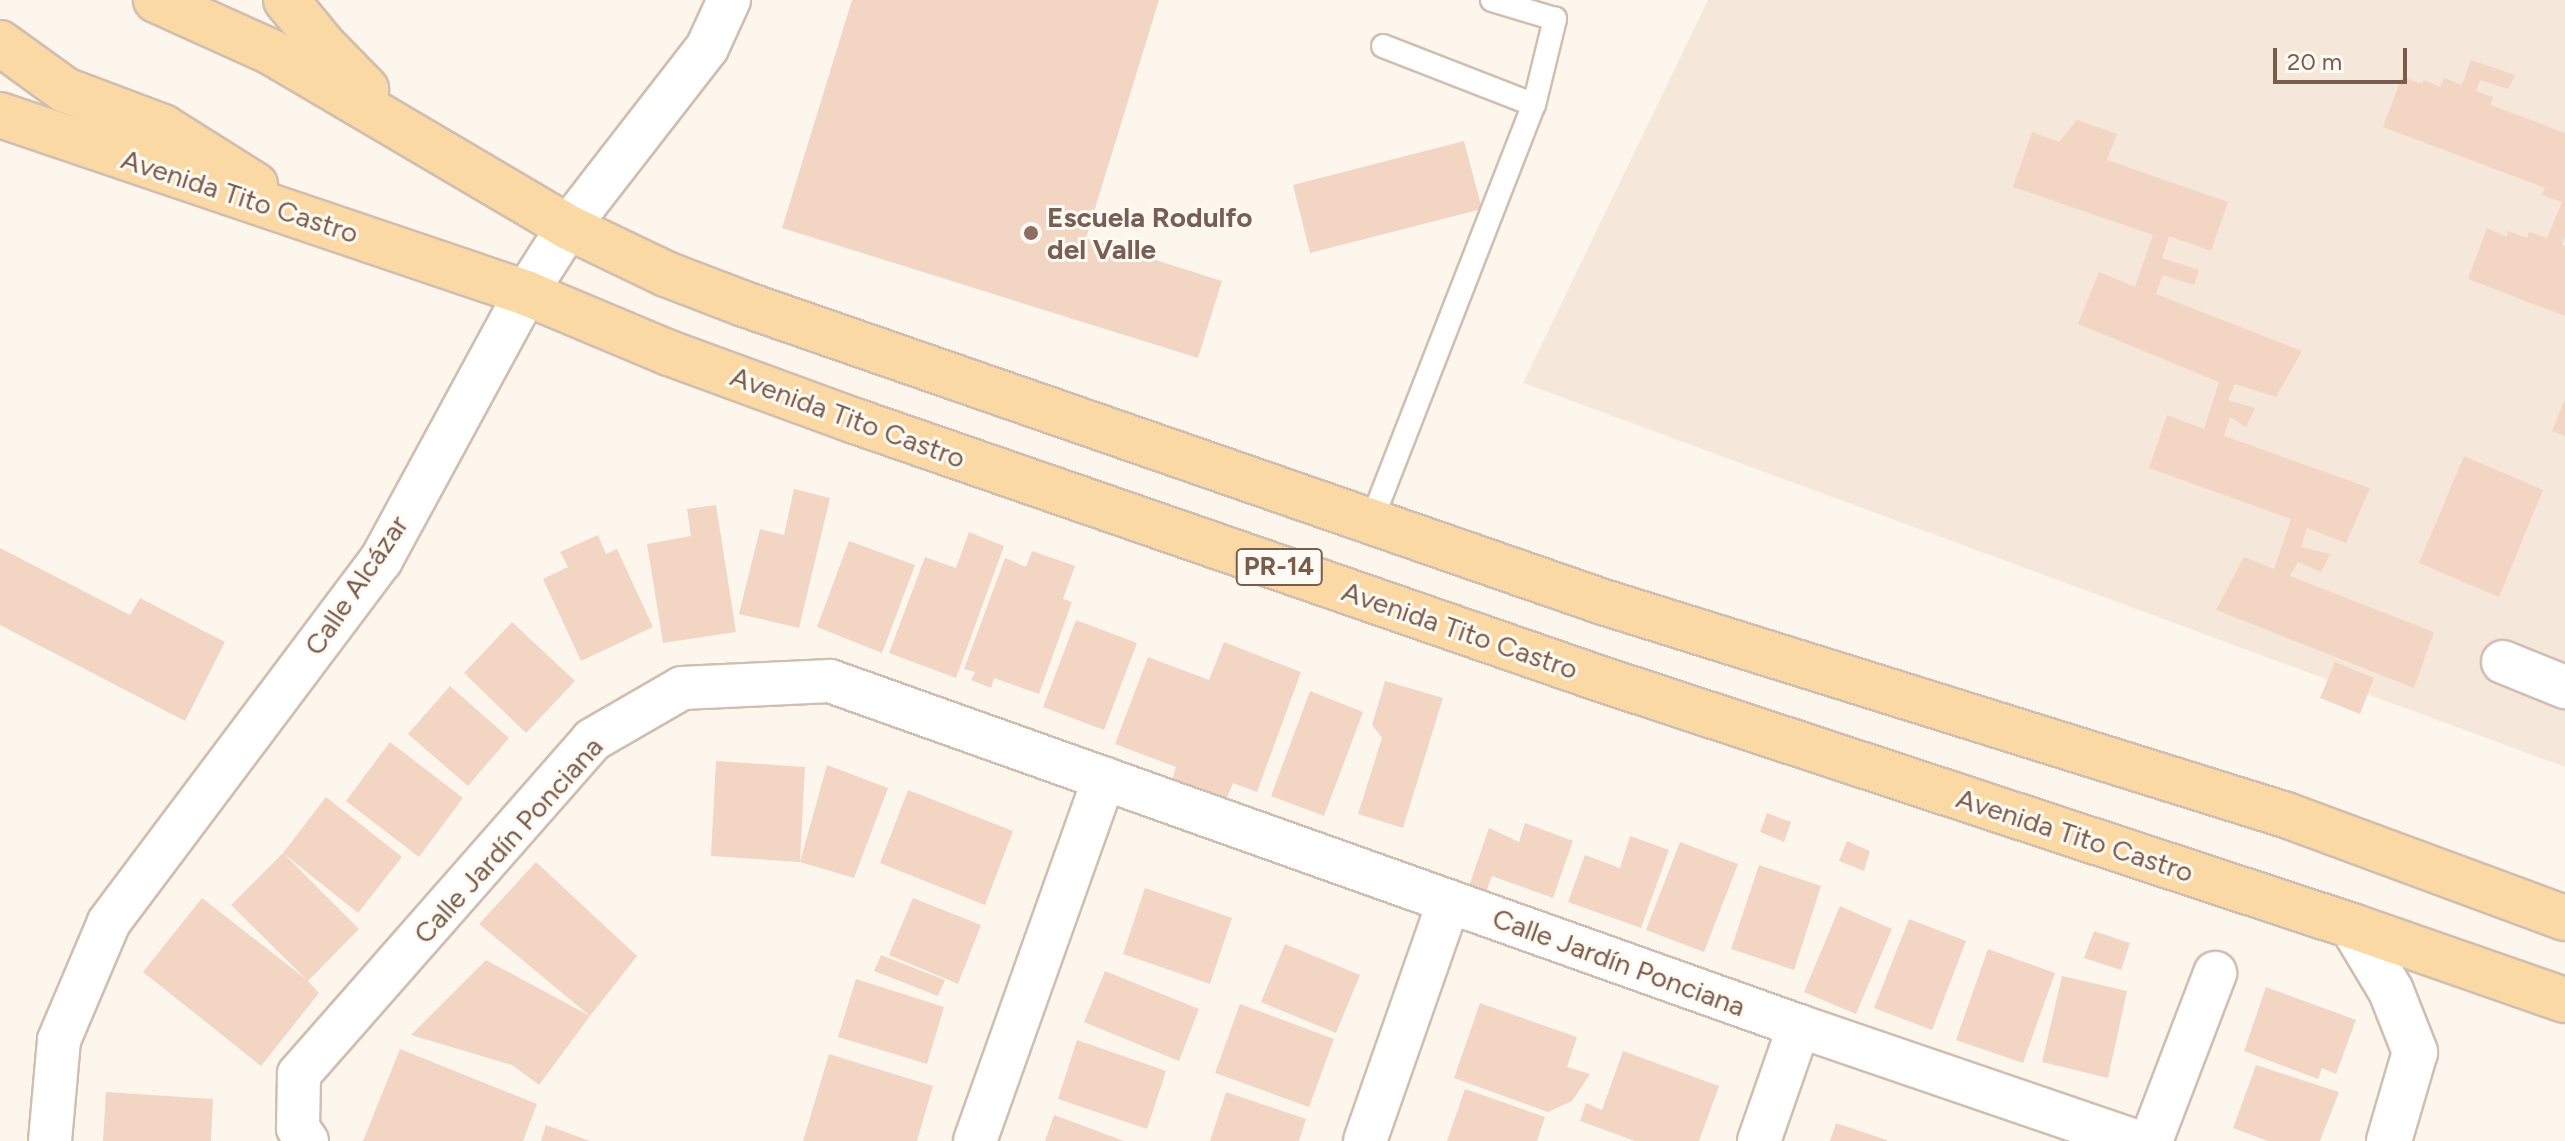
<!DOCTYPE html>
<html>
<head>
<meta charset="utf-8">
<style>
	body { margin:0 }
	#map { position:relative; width:2565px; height:1141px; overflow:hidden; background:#fdf6ec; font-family:Figtree,sans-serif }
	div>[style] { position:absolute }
	.residential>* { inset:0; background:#f5e8da }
	.building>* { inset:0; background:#f3d5c3 }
	.roads { filter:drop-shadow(2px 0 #d1beb0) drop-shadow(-2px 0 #d1beb0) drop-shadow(0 2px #d1beb0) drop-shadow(0 -2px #d1beb0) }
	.lane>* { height:22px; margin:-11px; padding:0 11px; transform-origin:11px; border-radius:11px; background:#fff }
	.street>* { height:42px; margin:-21px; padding:0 21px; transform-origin:21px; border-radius:21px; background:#fff }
	.secondary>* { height:44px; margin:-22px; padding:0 22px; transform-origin:22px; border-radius:22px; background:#fff }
	.primary>* { height:44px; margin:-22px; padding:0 22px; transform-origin:22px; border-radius:22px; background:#fbd9a5 }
	.dots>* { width:22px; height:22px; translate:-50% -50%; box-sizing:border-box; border:4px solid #fffaf3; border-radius:50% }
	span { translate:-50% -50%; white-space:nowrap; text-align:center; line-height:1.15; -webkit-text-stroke:6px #fffaf3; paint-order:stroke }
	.shield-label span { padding:2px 6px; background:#fffaf3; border:2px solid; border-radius:6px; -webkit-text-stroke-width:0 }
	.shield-label { font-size:26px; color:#7a5c4d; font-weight:700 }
	.street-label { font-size:28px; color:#7a5c4d }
	.education-label { font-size:28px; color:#785e54; font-weight:700 }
	.left { translate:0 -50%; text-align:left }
	.scale { position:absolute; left:2273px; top:48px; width:134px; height:36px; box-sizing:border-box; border:4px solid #7a5c4d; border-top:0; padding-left:10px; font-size:24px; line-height:28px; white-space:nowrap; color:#7a5c4d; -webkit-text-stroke:6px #fffaf3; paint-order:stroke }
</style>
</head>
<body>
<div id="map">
	<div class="residential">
		<div style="clip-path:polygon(1708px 0,2565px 0,2565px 767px,1523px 383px)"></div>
	</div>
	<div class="building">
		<div style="clip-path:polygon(852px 0,1159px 0,1086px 238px,1222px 281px,1198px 358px,782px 228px)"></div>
		<div style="clip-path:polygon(2471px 60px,2515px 75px,2508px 89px,2480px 80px,2476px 91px,2493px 97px,2491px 105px,2565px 133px,2565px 237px,2562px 245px,2565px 246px,2565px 316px,2468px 279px,2487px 228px,2507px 237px,2508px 231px,2527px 238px,2529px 232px,2547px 238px,2562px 202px,2542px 195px,2545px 188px,2383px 127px,2402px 77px,2422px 84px,2424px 80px,2440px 87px,2444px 78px,2462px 85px)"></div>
		<div style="clip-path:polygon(2077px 120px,2117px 134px,2107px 160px,2228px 202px,2211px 251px,2169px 236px,2162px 258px,2199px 270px,2194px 285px,2163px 275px,2156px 294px,2302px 351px,2276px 397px,2235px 384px,2228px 400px,2255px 408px,2246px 427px,2230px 417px,2224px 436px,2370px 488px,2346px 543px,2307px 528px,2301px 547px,2330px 554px,2321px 572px,2298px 562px,2290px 576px,2434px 632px,2414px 688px,2216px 610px,2244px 557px,2274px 569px,2291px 519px,2149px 468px,2167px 415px,2204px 429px,2219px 382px,2078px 324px,2099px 272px,2135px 287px,2153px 235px,2013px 187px,2032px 132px,2059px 142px)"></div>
		<div style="clip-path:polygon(1464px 141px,1482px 209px,1310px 253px,1293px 185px)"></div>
		<div style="clip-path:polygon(2565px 399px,2565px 436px,2552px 431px)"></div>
		<div style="clip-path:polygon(2464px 456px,2543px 490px,2499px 597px,2419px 563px)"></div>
		<div style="clip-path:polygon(794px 489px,830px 498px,799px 628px,739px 614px,760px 529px,784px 535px)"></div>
		<div style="clip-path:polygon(716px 505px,736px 632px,663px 643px,647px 544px,691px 536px,687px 509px)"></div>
		<div style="clip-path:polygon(969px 532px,1004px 546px,956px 678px,889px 653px,925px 557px,956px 568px)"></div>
		<div style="clip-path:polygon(598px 535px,606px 554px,617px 549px,653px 627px,581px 661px,543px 579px,568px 567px,560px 552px)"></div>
		<div style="clip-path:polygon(849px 541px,915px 565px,882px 653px,817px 627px)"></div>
		<div style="clip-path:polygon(0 548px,130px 615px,140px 598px,225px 642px,185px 721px,0 625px)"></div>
		<div style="clip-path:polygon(1032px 551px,1075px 566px,1063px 599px,1072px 602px,1039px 694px,994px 678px,991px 688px,971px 680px,975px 672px,964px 669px,1005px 558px,1026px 567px)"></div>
		<div style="clip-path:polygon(1076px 620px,1137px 643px,1104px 730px,1043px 707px)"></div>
		<div style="clip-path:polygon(512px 622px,575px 681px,526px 733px,464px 673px)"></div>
		<div style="clip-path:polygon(1224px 642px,1301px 672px,1257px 792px,1233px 783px,1225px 803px,1171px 783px,1176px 767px,1115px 744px,1148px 657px,1209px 680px)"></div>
		<div style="clip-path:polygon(2335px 662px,2374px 678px,2360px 714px,2320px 698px)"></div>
		<div style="clip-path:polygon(1385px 681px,1443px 698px,1403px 828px,1358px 814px,1382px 738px,1372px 725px)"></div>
		<div style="clip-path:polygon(450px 686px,509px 738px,468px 786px,408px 734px)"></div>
		<div style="clip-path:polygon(1310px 691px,1363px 712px,1324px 816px,1271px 796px)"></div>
		<div style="clip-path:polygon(390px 742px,463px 798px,419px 857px,346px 801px)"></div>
		<div style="clip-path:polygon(716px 761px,805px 767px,800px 862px,711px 856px)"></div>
		<div style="clip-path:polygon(827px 765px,888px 788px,854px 878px,800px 862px)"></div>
		<div style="clip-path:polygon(908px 790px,1013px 831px,985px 905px,880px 863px)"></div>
		<div style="clip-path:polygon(326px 797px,402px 857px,358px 913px,283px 853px,359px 929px,308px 981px,319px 993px,261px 1066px,143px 972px,202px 898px,307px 980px,231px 905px,283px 853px)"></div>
		<div style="clip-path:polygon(1767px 813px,1791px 822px,1784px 842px,1760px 832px)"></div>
		<div style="clip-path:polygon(1525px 823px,1573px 841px,1553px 898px,1492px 876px,1486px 892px,1469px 886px,1489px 828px,1519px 842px)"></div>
		<div style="clip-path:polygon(1630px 836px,1669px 850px,1641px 928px,1568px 902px,1585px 855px,1620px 868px)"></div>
		<div style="clip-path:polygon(1847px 841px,1870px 851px,1864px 871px,1839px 861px)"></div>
		<div style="clip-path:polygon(1680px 842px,1738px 864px,1704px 952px,1646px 930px)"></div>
		<div style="clip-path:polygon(536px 862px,637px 956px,590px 1016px,479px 924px)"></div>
		<div style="clip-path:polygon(1759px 865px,1821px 886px,1794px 970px,1731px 949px)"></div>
		<div style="clip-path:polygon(1145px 888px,1232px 918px,1210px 984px,1123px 954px)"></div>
		<div style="clip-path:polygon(913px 898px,981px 925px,958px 984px,889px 955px)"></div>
		<div style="clip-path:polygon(1840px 906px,1892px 929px,1856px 1014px,1804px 992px)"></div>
		<div style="clip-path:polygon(1909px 919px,1966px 941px,1932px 1030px,1874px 1008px)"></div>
		<div style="clip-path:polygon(2094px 931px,2130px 943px,2121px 970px,2084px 958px)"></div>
		<div style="clip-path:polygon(1285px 944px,1360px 975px,1336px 1033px,1261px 1002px)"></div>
		<div style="clip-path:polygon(1988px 949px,2055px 973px,2023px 1063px,1956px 1040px)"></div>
		<div style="clip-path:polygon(881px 955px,945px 980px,938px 996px,874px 971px)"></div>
		<div style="clip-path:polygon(486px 960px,590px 1016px,539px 1085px,512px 1065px,411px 1035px)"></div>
		<div style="clip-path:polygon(1105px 971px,1199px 1009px,1179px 1061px,1084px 1022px)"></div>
		<div style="clip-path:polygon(2062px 976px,2127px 991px,2108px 1078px,2042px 1062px)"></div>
		<div style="clip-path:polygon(856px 979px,944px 1007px,927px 1064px,838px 1037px)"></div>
		<div style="clip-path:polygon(2266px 987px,2356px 1020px,2336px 1074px,2322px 1068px,2318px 1079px,2244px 1051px)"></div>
		<div style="clip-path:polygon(1480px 1003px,1577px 1037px,1567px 1067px,1590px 1074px,1572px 1101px,1548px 1112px,1454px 1078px)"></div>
		<div style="clip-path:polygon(1240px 1004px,1334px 1039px,1309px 1107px,1215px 1073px)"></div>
		<div style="clip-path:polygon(1077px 1040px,1166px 1071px,1147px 1129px,1058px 1099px)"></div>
		<div style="clip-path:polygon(400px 1049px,537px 1104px,523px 1141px,363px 1141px)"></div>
		<div style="clip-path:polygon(1623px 1051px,1719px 1086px,1699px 1141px,1635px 1141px,1580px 1121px,1586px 1103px,1602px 1110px)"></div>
		<div style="clip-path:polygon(829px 1054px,933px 1086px,917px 1141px,803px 1141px)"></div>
		<div style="clip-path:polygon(2256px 1065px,2339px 1092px,2320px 1141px,2268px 1141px,2233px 1128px)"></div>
		<div style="clip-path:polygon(1465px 1089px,1545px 1117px,1537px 1141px,1447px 1141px)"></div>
		<div style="clip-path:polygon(106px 1092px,213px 1099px,211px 1141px,103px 1141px)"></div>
		<div style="clip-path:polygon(1226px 1092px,1306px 1119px,1299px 1141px,1210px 1141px)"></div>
		<div style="clip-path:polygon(1054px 1115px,1124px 1141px,1045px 1141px)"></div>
		<div style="clip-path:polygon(1836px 1123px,1887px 1140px,1887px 1141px,1830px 1141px)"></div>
		<div style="clip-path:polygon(546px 1125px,590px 1141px,541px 1141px)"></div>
	</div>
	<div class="roads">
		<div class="lane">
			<div style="left:1383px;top:46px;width:162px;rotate:21.3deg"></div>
			<div style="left:1371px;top:522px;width:448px;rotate:-68.7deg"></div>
			<div style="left:1534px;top:105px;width:89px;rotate:-76.3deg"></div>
			<div style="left:1555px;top:19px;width:66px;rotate:-163.2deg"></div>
		</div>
		<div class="street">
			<div style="left:2503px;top:662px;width:67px;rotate:22deg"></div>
			<div style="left:50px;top:1141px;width:101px;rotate:-84.9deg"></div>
			<div style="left:59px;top:1040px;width:128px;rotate:-67deg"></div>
			<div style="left:109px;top:922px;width:453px;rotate:-53.1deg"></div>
			<div style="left:381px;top:560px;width:304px;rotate:-61.5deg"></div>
			<div style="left:526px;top:293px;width:78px;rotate:-57.5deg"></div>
			<div style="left:568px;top:227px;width:227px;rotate:-52.2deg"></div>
			<div style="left:707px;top:48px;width:53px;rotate:-65.4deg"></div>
			<div style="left:307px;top:1141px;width:16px;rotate:-125deg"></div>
			<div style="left:298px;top:1128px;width:54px;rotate:-88.9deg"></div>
			<div style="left:299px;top:1074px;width:444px;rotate:-48.7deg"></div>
			<div style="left:592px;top:740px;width:104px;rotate:-30deg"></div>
			<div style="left:682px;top:688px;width:148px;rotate:-2.7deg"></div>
			<div style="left:830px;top:681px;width:1029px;rotate:19.6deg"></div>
			<div style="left:1799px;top:1026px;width:354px;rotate:18.9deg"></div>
			<div style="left:975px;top:1141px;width:385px;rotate:-70.4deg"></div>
			<div style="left:1365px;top:1141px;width:254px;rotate:-70.7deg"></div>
			<div style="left:1759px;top:1141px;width:122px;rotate:-70.8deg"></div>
			<div style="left:2151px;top:1141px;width:180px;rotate:-69.1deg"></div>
		</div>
		<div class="secondary">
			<div style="left:2352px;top:926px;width:76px;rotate:59deg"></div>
			<div style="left:2391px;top:991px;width:66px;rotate:68.5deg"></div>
			<div style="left:2415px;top:1052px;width:93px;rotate:106.3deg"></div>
		</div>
		<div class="primary">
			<div style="left:156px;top:0;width:126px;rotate:24.3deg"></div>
			<div style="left:271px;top:52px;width:345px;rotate:30.5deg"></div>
			<div style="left:568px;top:227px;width:109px;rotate:25.6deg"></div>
			<div style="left:666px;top:274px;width:84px;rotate:21deg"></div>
			<div style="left:744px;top:304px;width:906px;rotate:19.13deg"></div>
			<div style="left:1600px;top:601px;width:719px;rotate:17.33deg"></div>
			<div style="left:2286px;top:815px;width:297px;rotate:20.3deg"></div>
			<div style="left:286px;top:0;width:58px;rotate:50.6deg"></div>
			<div style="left:323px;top:45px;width:62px;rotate:45.7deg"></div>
			<div style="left:0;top:43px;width:80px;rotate:35.9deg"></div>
			<div style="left:65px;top:90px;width:105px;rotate:20.7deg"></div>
			<div style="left:163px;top:127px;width:109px;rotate:32.2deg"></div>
			<div style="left:0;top:115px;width:555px;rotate:18.7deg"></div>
			<div style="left:526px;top:293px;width:155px;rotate:22.8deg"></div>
			<div style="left:669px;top:353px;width:198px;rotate:20.1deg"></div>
			<div style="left:855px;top:421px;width:786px;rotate:19.08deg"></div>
			<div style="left:1598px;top:678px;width:794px;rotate:18.21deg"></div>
			<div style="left:2352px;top:926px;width:225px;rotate:19.2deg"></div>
		</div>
	</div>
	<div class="dots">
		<div style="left:1031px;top:233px;background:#8d6e63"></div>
	</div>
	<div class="shield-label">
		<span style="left:1279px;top:567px">PR-14</span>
	</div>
	<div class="street-label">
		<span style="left:240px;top:196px;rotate:18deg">Avenida Tito Castro</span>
		<span style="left:848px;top:417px;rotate:20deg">Avenida Tito Castro</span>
		<span style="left:356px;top:585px;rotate:-56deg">Calle Alcázar</span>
		<span style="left:1460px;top:630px;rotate:19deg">Avenida Tito Castro</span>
		<span style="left:2075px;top:835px;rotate:18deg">Avenida Tito Castro</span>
		<span style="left:508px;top:840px;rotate:-48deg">Calle Jardín Ponciana</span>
		<span style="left:1619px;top:962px;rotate:20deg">Calle Jardín Ponciana</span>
	</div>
	<div class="education-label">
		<span class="left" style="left:1047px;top:233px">Escuela Rodulfo<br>del Valle</span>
	</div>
	<div class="scale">20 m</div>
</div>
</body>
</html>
